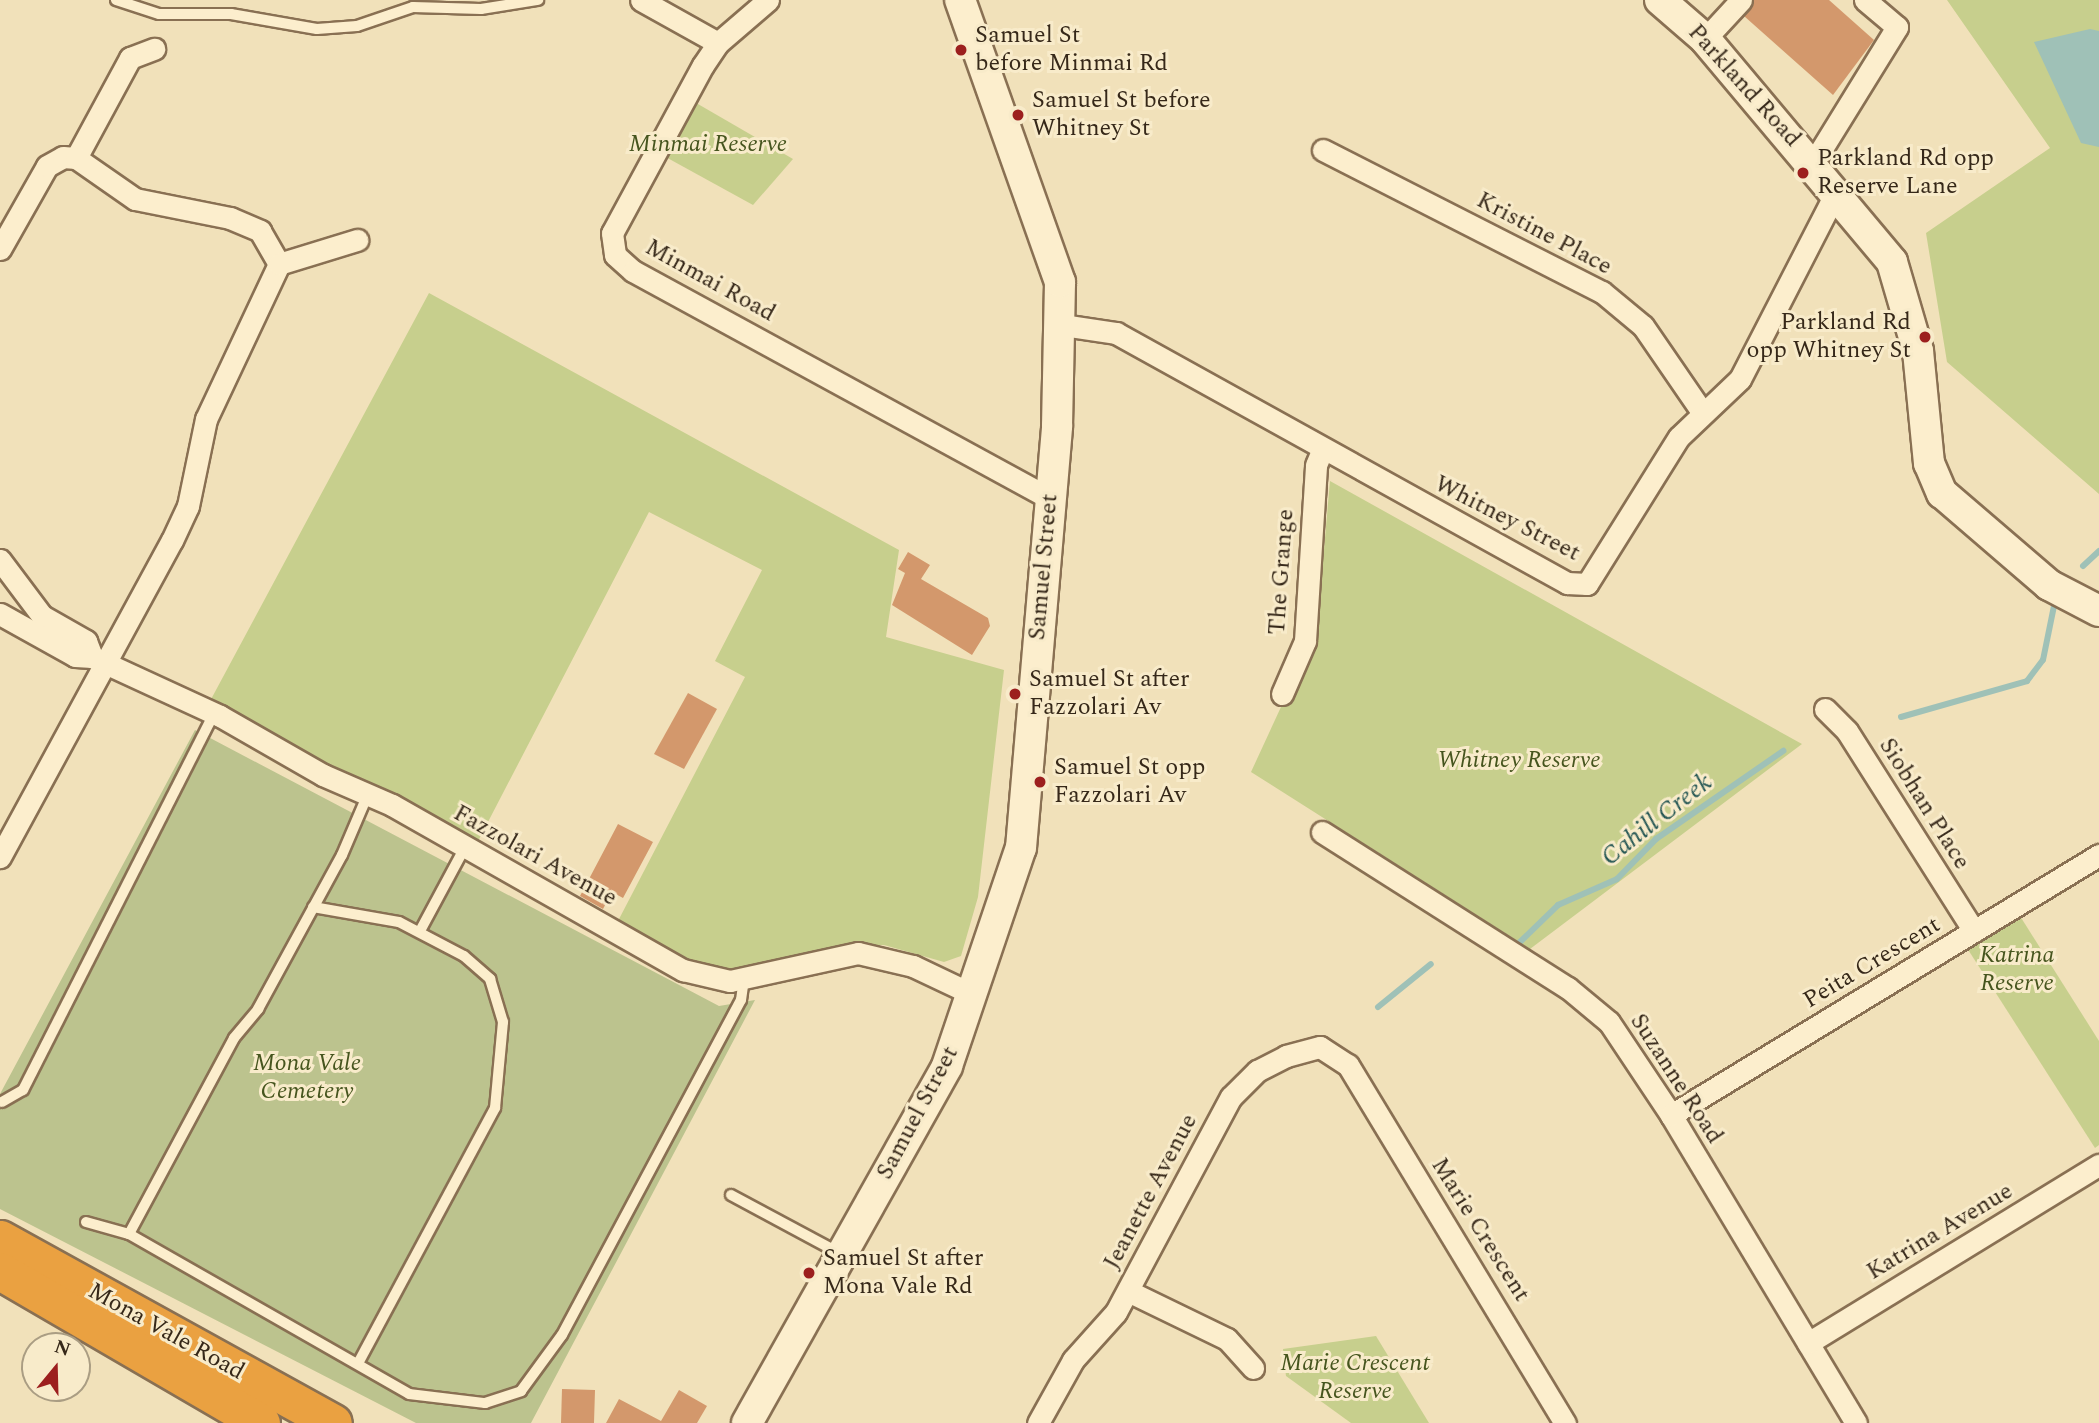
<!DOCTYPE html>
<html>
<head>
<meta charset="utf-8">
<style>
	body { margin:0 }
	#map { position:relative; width:2099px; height:1423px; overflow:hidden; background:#f1e1ba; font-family:Spectral,serif }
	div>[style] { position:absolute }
	.green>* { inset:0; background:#c7cf8d }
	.cemetery>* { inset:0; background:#bcc38e }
	.water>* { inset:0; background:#9fc1b7 }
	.stream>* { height:6px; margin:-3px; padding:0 3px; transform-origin:3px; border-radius:3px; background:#9fc1b7 }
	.building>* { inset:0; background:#d3986c }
	.roads { filter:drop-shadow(2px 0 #897053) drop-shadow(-2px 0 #897053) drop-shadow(0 2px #897053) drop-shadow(0 -2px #897053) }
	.lane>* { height:10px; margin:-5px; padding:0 5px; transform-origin:5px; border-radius:5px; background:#fceecd }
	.street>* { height:21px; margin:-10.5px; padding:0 10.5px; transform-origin:10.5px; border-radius:10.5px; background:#fceecd }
	.secondary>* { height:30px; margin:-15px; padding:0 15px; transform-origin:15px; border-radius:15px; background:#fceecd }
	.highway>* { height:37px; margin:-18.5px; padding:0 18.5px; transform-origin:18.5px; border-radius:18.5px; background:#eaa141 }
	.dots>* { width:19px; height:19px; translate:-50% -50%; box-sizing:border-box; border:4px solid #f8ebca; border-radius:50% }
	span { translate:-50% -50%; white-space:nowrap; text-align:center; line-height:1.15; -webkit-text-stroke:6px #f8ebca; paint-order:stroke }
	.poi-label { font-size:24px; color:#362819 }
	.left { translate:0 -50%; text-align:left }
	.right { translate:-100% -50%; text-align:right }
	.street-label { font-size:24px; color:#362819 }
	.park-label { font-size:24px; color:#46551e; font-style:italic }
	.water-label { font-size:26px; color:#275855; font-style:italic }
	.north { position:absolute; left:21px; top:1332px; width:70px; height:70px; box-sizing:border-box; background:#f8ebca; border:2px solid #aa9d83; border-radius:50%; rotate:19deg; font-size:19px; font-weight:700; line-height:28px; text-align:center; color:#362819 }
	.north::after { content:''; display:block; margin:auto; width:24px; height:32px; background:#9c1f1e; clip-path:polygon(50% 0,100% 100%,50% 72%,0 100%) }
</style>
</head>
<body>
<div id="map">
	<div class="green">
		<div style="clip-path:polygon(1947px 0,2099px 0,2099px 494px,1947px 362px,1926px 233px,2050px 148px)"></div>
		<div style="clip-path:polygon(691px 100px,793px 159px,753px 205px,662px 155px)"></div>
		<div style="clip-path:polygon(429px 293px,899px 550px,886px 637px,1004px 670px,978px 897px,961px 956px,944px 962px,884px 945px,843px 945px,732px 973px,685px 960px,618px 921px,745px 677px,715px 661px,762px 570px,649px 512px,475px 847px,209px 703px)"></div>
		<div style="clip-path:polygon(1330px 481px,1802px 744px,1530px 949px,1251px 772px,1317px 629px)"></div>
		<div style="clip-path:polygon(2020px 916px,2099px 1041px,2099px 1145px,2095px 1148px,1967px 948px)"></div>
		<div style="clip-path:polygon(1376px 1336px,1429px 1423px,1351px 1423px,1286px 1376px,1283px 1349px)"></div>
	</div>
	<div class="cemetery">
		<div style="clip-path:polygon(195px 730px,719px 1006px,755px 1000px,531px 1423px,416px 1423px,0 1209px,0 1094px)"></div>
	</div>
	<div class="water">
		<div style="clip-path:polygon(2090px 29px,2099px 31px,2099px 147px,2081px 143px,2034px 42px)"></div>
	</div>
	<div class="stream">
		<div style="left:2083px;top:566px;width:22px;rotate:-43deg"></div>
		<div style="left:1901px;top:717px;width:131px;rotate:-15.9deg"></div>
		<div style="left:2027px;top:681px;width:26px;rotate:-53deg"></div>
		<div style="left:2043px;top:660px;width:55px;rotate:-78.5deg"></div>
		<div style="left:1520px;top:942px;width:53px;rotate:-44.2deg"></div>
		<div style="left:1558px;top:905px;width:64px;rotate:-23.8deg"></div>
		<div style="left:1617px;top:879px;width:56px;rotate:-45.7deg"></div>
		<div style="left:1656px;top:839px;width:155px;rotate:-34.7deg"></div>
		<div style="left:1378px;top:1007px;width:68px;rotate:-39.1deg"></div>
	</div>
	<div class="building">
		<div style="clip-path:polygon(1754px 0,1829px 0,1874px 40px,1833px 95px,1744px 16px)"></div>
		<div style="clip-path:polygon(908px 552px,930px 565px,921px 579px,988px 618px,990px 626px,972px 655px,892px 605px,905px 573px,898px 569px)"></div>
		<div style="clip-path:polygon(688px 693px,717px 709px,684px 769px,654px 754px)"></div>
		<div style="clip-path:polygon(618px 824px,653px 842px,623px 898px,612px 892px,603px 909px,580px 896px)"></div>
		<div style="clip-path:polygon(562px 1389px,595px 1390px,594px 1423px,561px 1423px)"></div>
		<div style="clip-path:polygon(679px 1390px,707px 1406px,697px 1423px,606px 1423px,619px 1399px,661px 1421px)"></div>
	</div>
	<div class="roads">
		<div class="lane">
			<div style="left:116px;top:0;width:45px;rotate:18deg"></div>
			<div style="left:159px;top:14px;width:72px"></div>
			<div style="left:231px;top:14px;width:87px;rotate:9.9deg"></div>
			<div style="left:317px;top:29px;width:40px;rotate:-4.3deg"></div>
			<div style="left:357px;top:26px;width:59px;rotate:-18.7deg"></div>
			<div style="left:413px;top:7px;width:68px;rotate:1.7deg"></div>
			<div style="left:481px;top:9px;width:58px;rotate:-9deg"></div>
			<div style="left:313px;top:907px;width:87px;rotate:9.9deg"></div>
			<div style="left:399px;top:922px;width:73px;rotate:27.6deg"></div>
			<div style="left:464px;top:956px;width:35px;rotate:41deg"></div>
			<div style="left:490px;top:979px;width:45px;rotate:73.2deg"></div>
			<div style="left:503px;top:1022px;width:86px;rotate:95.3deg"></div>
			<div style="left:495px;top:1108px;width:290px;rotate:118.2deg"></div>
			<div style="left:420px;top:931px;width:95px;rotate:-61.8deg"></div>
			<div style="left:2px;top:1102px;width:24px;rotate:-30deg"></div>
			<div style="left:23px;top:1090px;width:422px;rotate:-63.1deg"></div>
			<div style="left:731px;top:1195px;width:123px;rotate:28.2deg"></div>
			<div style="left:86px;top:1222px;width:45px;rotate:15.6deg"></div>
			<div style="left:129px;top:1234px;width:322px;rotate:29.7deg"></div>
			<div style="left:409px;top:1394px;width:77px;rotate:6.8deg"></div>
			<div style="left:485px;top:1403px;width:38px;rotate:-18deg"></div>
			<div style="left:521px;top:1391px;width:69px;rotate:-53.8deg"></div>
			<div style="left:562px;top:1335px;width:380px;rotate:-61.9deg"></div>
			<div style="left:741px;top:1000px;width:21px;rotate:-82deg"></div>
			<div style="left:129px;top:1234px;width:222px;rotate:-61.8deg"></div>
			<div style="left:234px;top:1038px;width:38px;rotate:-50deg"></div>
			<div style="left:258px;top:1009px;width:175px;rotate:-61.4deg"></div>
			<div style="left:342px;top:855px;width:66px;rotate:-66.9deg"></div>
		</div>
		<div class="street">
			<div style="left:641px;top:0;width:88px;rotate:29.2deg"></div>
			<div style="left:768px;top:0;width:66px;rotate:139.3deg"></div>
			<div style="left:718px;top:43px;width:27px;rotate:124deg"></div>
			<div style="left:703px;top:65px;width:191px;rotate:118.4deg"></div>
			<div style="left:612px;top:233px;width:22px;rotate:82deg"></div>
			<div style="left:615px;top:255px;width:24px;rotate:42deg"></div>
			<div style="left:633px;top:271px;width:474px;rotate:28.6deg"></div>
			<div style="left:1705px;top:39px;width:53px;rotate:-47.3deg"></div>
			<div style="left:1323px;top:150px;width:313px;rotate:27deg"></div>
			<div style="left:1602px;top:292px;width:53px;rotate:39.7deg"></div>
			<div style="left:1643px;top:326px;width:104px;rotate:55.5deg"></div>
			<div style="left:76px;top:158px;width:114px;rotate:-61.6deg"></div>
			<div style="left:130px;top:58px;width:26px;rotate:-21deg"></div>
			<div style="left:1813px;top:163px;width:160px;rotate:-58.3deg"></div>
			<div style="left:1897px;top:27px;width:42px;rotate:-139.8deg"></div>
			<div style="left:0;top:249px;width:95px;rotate:-60.5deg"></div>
			<div style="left:47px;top:166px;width:18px;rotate:-29deg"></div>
			<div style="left:63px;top:157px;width:13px;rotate:4deg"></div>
			<div style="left:76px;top:158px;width:72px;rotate:34.8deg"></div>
			<div style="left:135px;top:199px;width:97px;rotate:11.3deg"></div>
			<div style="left:230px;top:218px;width:33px;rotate:23deg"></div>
			<div style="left:260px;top:231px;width:38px;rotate:60deg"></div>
			<div style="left:279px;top:264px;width:171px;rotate:115.2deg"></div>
			<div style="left:206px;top:419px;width:89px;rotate:101.7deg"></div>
			<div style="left:188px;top:506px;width:38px;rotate:115deg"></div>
			<div style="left:172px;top:540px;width:361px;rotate:118.5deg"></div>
			<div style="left:279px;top:264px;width:82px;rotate:-17.1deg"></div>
			<div style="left:1062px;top:325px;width:55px;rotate:8.4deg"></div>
			<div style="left:1116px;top:333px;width:516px;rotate:29deg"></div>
			<div style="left:1567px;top:583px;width:20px;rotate:3deg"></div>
			<div style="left:1587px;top:584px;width:173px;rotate:-58deg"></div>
			<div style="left:1679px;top:437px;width:84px;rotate:-43.6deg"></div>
			<div style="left:1740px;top:379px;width:210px;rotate:-62.8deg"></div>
			<div style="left:0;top:560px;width:70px;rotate:53.1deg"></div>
			<div style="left:42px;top:616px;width:51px;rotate:29.6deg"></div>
			<div style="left:86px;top:641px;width:17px;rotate:69deg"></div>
			<div style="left:0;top:614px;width:86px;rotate:29.2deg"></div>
			<div style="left:75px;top:656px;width:17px;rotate:3deg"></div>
			<div style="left:92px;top:657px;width:141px;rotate:24.7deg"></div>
			<div style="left:220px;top:716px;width:119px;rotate:29.8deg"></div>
			<div style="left:323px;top:775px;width:75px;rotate:23.5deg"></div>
			<div style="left:392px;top:805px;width:335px;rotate:29.6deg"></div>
			<div style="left:683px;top:970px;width:48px;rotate:13.2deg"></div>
			<div style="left:730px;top:981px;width:131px;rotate:-12.3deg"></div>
			<div style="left:858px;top:953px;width:57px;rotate:13.3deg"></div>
			<div style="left:913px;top:966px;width:65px;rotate:25.4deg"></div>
			<div style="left:1282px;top:694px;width:58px;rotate:-66.5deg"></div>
			<div style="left:1305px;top:641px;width:176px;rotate:-86.4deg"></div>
			<div style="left:1316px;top:465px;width:15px;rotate:-67deg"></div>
			<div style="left:1825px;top:709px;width:31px;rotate:45deg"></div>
			<div style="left:1847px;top:731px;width:237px;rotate:57.6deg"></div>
			<div style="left:1322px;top:832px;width:291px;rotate:32.4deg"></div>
			<div style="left:1568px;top:988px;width:53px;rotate:39.7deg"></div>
			<div style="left:1609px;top:1022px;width:112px;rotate:56.3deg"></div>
			<div style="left:1671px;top:1115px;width:359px;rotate:59deg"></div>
			<div style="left:1671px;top:1115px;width:501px;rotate:-31.28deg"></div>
			<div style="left:1128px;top:1291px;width:110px;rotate:25.9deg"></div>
			<div style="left:1227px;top:1339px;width:39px;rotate:48deg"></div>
			<div style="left:1808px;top:1343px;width:341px;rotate:-31.5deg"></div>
			<div style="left:1038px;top:1423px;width:72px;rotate:-60.9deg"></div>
			<div style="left:1073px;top:1360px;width:64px;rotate:-48.1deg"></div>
			<div style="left:1116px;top:1312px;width:244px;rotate:-61.9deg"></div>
			<div style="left:1231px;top:1097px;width:37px;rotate:-45deg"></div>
			<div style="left:1257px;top:1071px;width:33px;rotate:-27deg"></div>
			<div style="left:1286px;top:1056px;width:35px;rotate:-15deg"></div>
			<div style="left:1320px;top:1047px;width:33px;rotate:33deg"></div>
			<div style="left:1348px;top:1065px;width:419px;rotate:58.8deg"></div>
		</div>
		<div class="secondary">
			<div style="left:1660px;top:0;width:60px;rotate:40.9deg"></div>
			<div style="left:1705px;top:39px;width:291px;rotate:50deg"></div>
			<div style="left:1892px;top:262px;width:93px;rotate:73.7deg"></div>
			<div style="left:1918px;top:351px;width:113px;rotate:84.4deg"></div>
			<div style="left:1929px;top:463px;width:33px;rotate:67deg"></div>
			<div style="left:1942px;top:493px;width:141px;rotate:40.7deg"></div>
			<div style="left:2049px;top:585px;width:56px;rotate:27.5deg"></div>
			<div style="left:747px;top:1423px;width:409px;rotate:-60.7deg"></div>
			<div style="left:947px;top:1066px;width:230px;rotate:-71.3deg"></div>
			<div style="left:1021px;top:848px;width:424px;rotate:-85.1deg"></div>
			<div style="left:1057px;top:426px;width:144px;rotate:-88.8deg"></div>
			<div style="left:1060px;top:282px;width:299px;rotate:-109.5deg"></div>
		</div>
		<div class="highway">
			<div style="left:0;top:1239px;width:380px;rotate:28.9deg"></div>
			<div style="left:0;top:1271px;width:302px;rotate:30.2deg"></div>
		</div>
	</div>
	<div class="dots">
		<div style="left:961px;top:50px;background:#9c1f1e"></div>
		<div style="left:1018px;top:115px;background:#9c1f1e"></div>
		<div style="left:1803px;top:173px;background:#9c1f1e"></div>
		<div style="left:1925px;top:337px;background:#9c1f1e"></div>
		<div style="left:1015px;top:694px;background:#9c1f1e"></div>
		<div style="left:1040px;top:782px;background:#9c1f1e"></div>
		<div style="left:809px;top:1273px;background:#9c1f1e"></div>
	</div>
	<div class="poi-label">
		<span class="left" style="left:975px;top:50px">Samuel St<br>before Minmai Rd</span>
		<span class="left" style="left:1032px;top:115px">Samuel St before<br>Whitney St</span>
		<span class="left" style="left:1817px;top:173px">Parkland Rd opp<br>Reserve Lane</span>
		<span class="right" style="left:1911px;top:337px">Parkland Rd<br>opp Whitney St</span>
		<span class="left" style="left:1029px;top:694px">Samuel St after<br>Fazzolari Av</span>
		<span class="left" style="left:1054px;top:782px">Samuel St opp<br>Fazzolari Av</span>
		<span class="left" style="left:823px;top:1273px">Samuel St after<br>Mona Vale Rd</span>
	</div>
	<div class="street-label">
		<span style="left:1744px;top:86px;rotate:48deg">Parkland Road</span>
		<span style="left:1544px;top:234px;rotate:28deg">Kristine Place</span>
		<span style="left:710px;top:281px;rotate:29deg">Minmai Road</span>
		<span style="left:1507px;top:519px;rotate:27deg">Whitney Street</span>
		<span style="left:1044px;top:567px;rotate:-85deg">Samuel Street</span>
		<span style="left:1282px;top:572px;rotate:-86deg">The Grange</span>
		<span style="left:1924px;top:804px;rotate:58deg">Siobhan Place</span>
		<span style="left:535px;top:856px;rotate:29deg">Fazzolari Avenue</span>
		<span style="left:1872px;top:963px;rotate:-31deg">Peita Crescent</span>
		<span style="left:1676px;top:1079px;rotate:57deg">Suzanne Road</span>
		<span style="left:918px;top:1113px;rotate:-62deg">Samuel Street</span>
		<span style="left:1151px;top:1192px;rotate:-62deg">Jeanette Avenue</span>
		<span style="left:1480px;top:1230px;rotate:58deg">Marie Crescent</span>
		<span style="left:1940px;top:1232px;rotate:-31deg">Katrina Avenue</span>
		<span style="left:166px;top:1332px;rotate:29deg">Mona Vale Road</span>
	</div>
	<div class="park-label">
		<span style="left:708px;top:145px">Minmai Reserve</span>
		<span style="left:1519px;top:761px">Whitney Reserve</span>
		<span style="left:2017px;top:970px">Katrina<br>Reserve</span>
		<span style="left:307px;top:1078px">Mona Vale<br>Cemetery</span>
		<span style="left:1355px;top:1378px">Marie Crescent<br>Reserve</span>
	</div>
	<div class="water-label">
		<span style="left:1657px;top:820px;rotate:-38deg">Cahill Creek</span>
	</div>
	<div class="north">N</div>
</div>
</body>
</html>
